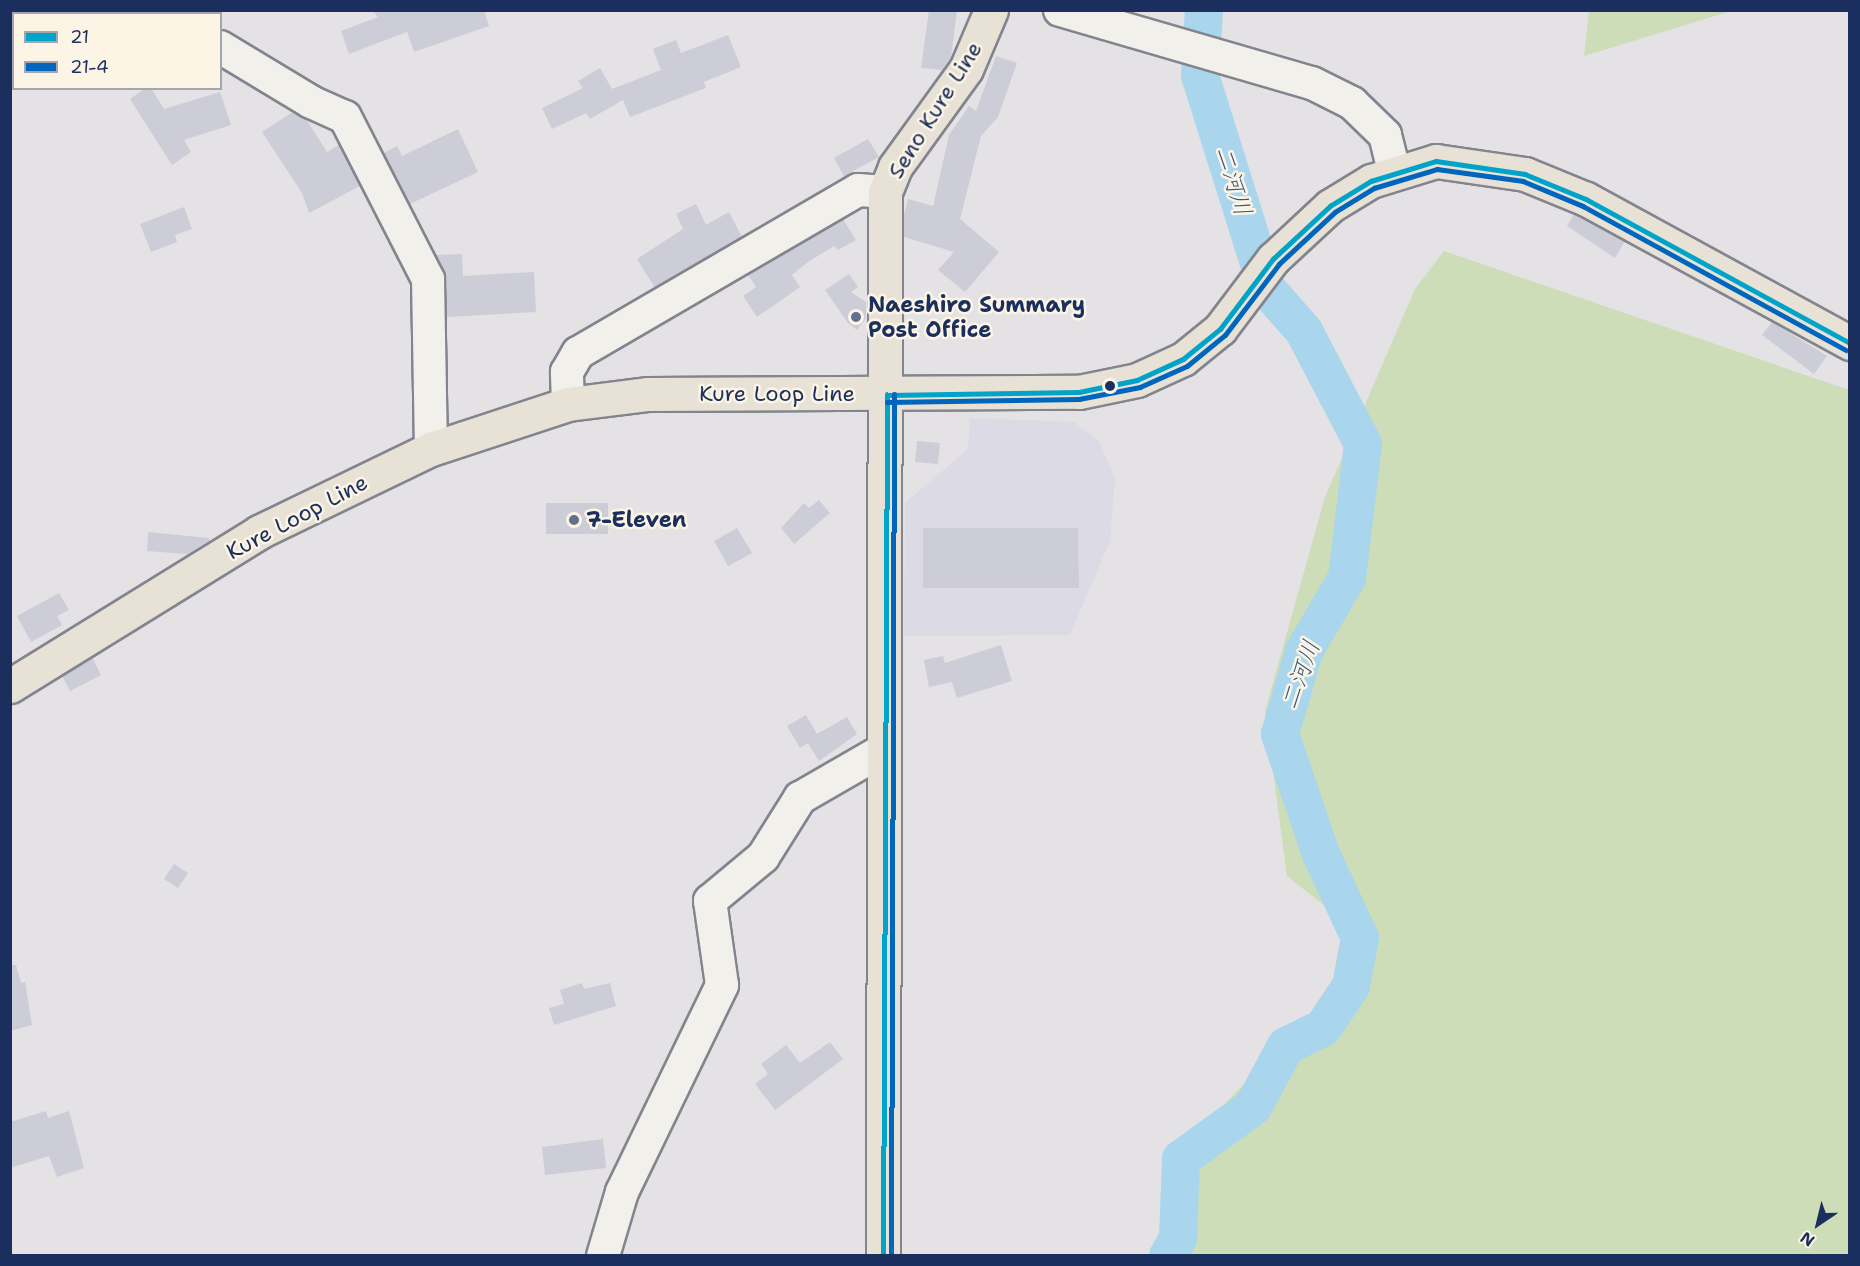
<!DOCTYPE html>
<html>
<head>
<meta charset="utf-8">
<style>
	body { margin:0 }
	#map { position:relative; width:1860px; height:1266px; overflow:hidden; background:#e4e2e4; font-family:"Shantell Sans","Klee One",sans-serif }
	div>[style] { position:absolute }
	.built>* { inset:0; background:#dcdae5 }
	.green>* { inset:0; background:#ccddb7 }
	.river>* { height:38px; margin:-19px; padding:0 19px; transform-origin:19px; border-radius:19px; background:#a9d6ed }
	.building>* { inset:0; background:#cdcdd8 }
	.roads { filter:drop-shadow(2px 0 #82848e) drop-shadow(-2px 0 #82848e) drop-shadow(0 2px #82848e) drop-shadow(0 -2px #82848e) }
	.minor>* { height:32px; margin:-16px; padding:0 16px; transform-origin:16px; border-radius:16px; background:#f2f0eb }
	.major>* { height:33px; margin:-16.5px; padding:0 16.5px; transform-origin:16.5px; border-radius:16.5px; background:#e7e2d5 }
	.bus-1>* { height:4.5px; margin:-2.25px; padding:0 2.25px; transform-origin:2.25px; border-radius:2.25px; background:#01a3c8 }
	.bus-2>* { height:4.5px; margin:-2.25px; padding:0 2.25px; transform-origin:2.25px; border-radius:2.25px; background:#0065bd }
	.dots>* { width:16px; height:16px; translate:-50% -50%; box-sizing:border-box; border:3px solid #fcf5e5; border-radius:50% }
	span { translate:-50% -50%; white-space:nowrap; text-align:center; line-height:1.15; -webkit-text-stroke:5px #fcf5e5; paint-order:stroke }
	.street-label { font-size:22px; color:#1b2f5e }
	.poi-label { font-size:22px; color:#1b2f5e; font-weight:700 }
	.left { translate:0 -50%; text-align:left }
	.water-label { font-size:24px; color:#385883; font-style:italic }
	.frame { position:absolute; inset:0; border:12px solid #1b2f5e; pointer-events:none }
	.legend { position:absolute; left:12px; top:12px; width:210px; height:78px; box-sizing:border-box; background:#fcf5e5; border:2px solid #a2a6af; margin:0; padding:8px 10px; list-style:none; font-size:18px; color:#1b2f5e }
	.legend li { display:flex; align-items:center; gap:12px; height:30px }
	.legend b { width:30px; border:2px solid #a2a6af }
	.north { position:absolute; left:1788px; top:1194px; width:60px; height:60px; -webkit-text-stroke:4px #fcf5e5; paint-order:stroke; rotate:215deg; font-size:16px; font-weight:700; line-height:24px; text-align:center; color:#1b2f5e }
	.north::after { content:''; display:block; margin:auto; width:21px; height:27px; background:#1b2f5e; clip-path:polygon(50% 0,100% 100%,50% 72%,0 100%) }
</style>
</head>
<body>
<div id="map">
	<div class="built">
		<div style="clip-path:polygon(970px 418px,1074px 422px,1099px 441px,1115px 478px,1110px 541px,1070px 635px,904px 636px,905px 503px,968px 449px)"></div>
	</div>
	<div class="green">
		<div style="clip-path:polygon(1589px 11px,1589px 10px,1731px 11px,1584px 56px)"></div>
		<div style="clip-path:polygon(1444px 251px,1849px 390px,1849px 1255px,1158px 1255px,1174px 1157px,1287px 1039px,1334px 1010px,1354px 929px,1287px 876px,1265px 711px,1325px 497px,1415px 289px)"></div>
	</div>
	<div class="river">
		<div style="left:1168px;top:1256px;width:21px;rotate:-61deg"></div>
		<div style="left:1178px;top:1238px;width:79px;rotate:-87.8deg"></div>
		<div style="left:1181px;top:1159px;width:89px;rotate:-35.8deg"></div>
		<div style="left:1253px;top:1107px;width:69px;rotate:-61.6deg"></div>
		<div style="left:1286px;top:1046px;width:41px;rotate:-25.9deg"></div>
		<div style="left:1323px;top:1028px;width:50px;rotate:-56.3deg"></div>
		<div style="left:1351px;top:986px;width:49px;rotate:-79.4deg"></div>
		<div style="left:1360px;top:938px;width:93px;rotate:-114.9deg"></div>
		<div style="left:1321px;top:854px;width:127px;rotate:-108.9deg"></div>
		<div style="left:1280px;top:734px;width:86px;rotate:-73.9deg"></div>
		<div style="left:1304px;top:651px;width:85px;rotate:-59.5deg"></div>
		<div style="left:1347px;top:578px;width:135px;rotate:-83.2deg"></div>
		<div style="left:1363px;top:444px;width:127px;rotate:-117.6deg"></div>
		<div style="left:1304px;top:331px;width:56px;rotate:-131.4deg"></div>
		<div style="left:1267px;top:289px;width:224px;rotate:-107.4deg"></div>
		<div style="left:1200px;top:75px;width:65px;rotate:-86.5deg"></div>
	</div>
	<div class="building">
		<div style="clip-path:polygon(372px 10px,484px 10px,489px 26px,414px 52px,407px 32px,349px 54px,341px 31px,378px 17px)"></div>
		<div style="clip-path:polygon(929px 10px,957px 10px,951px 57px,942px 70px,921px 68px)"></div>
		<div style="clip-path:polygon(728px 35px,741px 67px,704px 82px,706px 88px,630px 117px,623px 100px,590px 119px,586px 113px,552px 129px,542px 108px,583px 88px,578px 81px,600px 68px,612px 89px,661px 70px,653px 49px,676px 40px,681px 53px)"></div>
		<div style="clip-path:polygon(996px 56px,1017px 63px,998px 117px,981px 136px,960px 219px,999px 252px,965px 292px,938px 270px,954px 252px,904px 237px,904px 215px,908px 199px,933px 206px,949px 135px,969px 106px,976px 111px)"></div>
		<div style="clip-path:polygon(146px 88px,151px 88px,164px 109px,220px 92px,231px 125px,184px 140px,191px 152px,172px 165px,130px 99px)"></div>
		<div style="clip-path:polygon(293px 112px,306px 119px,327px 152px,339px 145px,360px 186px,309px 213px,302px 193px,262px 132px)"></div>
		<div style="clip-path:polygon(458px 129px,478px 172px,410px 204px,384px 153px,397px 146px,402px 156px)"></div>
		<div style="clip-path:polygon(868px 139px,879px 157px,844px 176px,834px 158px)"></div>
		<div style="clip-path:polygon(696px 204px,706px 225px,729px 212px,742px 237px,655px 288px,637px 259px,683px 229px,676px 214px)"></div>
		<div style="clip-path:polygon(184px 207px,192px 229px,175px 235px,177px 242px,151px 252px,140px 224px)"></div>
		<div style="clip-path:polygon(1574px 214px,1625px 241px,1615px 258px,1567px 226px)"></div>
		<div style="clip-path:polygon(843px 219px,856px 240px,838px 250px,834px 246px,808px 262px,792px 275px,800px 287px,757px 317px,743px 296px,756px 287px,748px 275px)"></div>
		<div style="clip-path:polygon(462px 254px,463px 276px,534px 272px,536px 312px,447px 317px,446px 278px,436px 255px)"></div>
		<div style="clip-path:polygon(849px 274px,858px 287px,851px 292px,866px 302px,866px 318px,857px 330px,848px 323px,825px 290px)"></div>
		<div style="clip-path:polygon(1772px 322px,1827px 356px,1814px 374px,1762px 335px)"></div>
		<div style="clip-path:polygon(917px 441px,940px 443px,938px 464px,915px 462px)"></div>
		<div style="clip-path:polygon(819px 500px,830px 513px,794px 544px,781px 528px,804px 503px,809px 508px)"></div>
		<div style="clip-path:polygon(546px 503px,608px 503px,608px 534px,546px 534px)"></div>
		<div style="clip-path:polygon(737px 528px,752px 553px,728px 566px,714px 541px)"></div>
		<div style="clip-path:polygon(923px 528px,1078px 528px,1079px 588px,923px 588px)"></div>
		<div style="clip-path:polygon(148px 532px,209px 538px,209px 541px,187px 554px,147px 551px)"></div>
		<div style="clip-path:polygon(59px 593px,69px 610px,57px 616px,62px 625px,31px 642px,17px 616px)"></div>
		<div style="clip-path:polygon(1001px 645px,1012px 681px,957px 698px,952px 682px,929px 687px,924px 660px,943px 656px,945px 663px)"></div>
		<div style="clip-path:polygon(92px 657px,101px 675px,70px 691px,62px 676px)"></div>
		<div style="clip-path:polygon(806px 715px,817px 734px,847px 717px,857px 734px,819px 761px,808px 743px,800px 748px,787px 726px)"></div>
		<div style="clip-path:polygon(174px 864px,188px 873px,178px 888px,164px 879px)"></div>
		<div style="clip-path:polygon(10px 965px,16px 965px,21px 983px,25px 982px,32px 1025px,10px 1031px)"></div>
		<div style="clip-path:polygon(582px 983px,584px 989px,610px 983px,616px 1006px,554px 1025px,549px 1008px,564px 1004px,560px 990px)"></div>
		<div style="clip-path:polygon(830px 1042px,843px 1059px,775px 1110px,755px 1084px,768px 1074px,761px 1064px,786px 1045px,800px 1063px)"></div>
		<div style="clip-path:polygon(46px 1111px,48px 1118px,69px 1111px,84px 1168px,57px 1177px,49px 1156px,10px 1168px,10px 1122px)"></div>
		<div style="clip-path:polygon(603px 1139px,606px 1168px,545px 1175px,542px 1147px)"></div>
	</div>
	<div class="roads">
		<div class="minor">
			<div style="left:161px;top:10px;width:6px;rotate:39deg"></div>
			<div style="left:1060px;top:10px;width:262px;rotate:16.2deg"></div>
			<div style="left:1312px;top:83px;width:45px;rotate:26.6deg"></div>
			<div style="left:1352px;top:103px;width:46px;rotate:44.1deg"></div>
			<div style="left:1385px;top:135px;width:38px;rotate:76deg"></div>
			<div style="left:220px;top:47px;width:106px;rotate:31.1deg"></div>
			<div style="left:311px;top:102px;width:37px;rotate:24deg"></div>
			<div style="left:345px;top:117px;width:182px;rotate:62.9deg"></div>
			<div style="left:428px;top:279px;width:170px;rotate:89deg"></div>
			<div style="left:568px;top:404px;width:32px;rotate:-92deg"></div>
			<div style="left:567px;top:372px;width:22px;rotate:-60deg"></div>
			<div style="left:578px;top:353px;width:324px;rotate:-30.2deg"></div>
			<div style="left:858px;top:190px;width:27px;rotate:4deg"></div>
			<div style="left:603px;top:1256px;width:67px;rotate:-73.5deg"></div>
			<div style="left:622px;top:1192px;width:230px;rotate:-64.2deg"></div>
			<div style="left:722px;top:985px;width:85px;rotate:-98.1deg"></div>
			<div style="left:710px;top:901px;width:69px;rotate:-39.7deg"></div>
			<div style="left:763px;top:857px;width:70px;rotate:-57.9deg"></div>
			<div style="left:800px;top:798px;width:96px;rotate:-30deg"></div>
		</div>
		<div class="major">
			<div style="left:10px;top:686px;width:293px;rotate:-31.7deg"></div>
			<div style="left:259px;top:532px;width:191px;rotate:-25.8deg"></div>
			<div style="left:431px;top:449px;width:144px;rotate:-18.2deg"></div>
			<div style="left:568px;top:404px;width:81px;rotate:-7.1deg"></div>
			<div style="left:648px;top:394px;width:431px;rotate:-0.3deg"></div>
			<div style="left:1079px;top:392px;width:59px;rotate:-11.7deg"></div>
			<div style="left:1137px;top:380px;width:51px;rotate:-24.5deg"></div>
			<div style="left:1183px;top:359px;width:48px;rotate:-39deg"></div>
			<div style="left:1220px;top:329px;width:88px;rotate:-52.9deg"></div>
			<div style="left:1273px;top:259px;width:78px;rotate:-42.9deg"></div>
			<div style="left:1330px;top:206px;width:48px;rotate:-31.4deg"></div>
			<div style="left:1371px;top:181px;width:68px;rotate:-17.1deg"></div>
			<div style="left:1436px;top:161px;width:90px;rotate:8.3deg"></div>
			<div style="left:1525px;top:174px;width:66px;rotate:22.3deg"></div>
			<div style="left:1586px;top:199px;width:301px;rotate:28.6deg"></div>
			<div style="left:883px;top:1256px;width:1064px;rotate:-89.89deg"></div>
			<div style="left:885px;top:192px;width:27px;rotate:-68deg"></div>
			<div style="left:895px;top:167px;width:121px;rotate:-54.1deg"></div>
			<div style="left:966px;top:69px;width:64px;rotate:-67deg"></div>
		</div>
	</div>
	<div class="bus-1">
		<div style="left:887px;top:395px;width:192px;rotate:-0.9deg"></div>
		<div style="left:1079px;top:392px;width:59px;rotate:-11.7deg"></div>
		<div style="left:1137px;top:380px;width:51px;rotate:-24.5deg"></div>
		<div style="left:1183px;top:359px;width:48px;rotate:-39deg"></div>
		<div style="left:1220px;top:329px;width:88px;rotate:-52.9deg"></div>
		<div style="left:1273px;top:259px;width:78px;rotate:-42.9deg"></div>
		<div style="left:1330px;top:206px;width:48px;rotate:-31.4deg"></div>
		<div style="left:1371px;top:181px;width:68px;rotate:-17.1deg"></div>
		<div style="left:1436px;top:161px;width:90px;rotate:8.3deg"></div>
		<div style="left:1525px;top:174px;width:66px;rotate:22.3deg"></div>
		<div style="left:1586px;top:199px;width:301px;rotate:28.6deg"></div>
		<div style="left:883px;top:1256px;width:861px;rotate:-89.73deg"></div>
	</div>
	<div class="bus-2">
		<div style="left:887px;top:402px;width:192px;rotate:-0.9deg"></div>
		<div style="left:1079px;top:399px;width:62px;rotate:-11.1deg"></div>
		<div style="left:1140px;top:387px;width:51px;rotate:-24.1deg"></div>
		<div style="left:1187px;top:366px;width:49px;rotate:-39.2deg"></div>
		<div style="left:1225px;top:335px;width:89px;rotate:-52.7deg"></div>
		<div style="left:1279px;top:264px;width:76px;rotate:-42.9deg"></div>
		<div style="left:1335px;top:212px;width:46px;rotate:-31.6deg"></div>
		<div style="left:1374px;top:188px;width:66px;rotate:-16.8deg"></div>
		<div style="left:1437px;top:169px;width:87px;rotate:7.9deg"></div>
		<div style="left:1523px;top:181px;width:65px;rotate:22.6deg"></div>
		<div style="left:1583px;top:206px;width:300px;rotate:28.7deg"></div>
		<div style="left:891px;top:1256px;width:861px;rotate:-89.8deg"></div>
	</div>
	<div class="dots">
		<div style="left:856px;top:317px;background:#616e8d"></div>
		<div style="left:1110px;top:386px;background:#1b2f5e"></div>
		<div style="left:574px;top:520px;background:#616e8d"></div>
	</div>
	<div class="street-label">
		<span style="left:935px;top:110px;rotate:-58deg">Seno Kure Line</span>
		<span style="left:777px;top:394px">Kure Loop Line</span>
		<span style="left:297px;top:517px;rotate:-28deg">Kure Loop Line</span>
	</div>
	<div class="poi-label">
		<span class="left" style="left:868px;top:317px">Naeshiro Summary<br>Post Office</span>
		<span class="left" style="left:586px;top:520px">7-Eleven</span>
	</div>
	<div class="water-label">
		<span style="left:1233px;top:181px;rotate:73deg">二河川</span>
		<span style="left:1301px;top:675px;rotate:-70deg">二河川</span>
	</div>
	<div class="frame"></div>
	<ul class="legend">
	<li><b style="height:8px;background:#01a3c8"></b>21</li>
	<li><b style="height:8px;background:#0065bd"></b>21-4</li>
	</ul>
	<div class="north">N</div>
</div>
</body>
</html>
